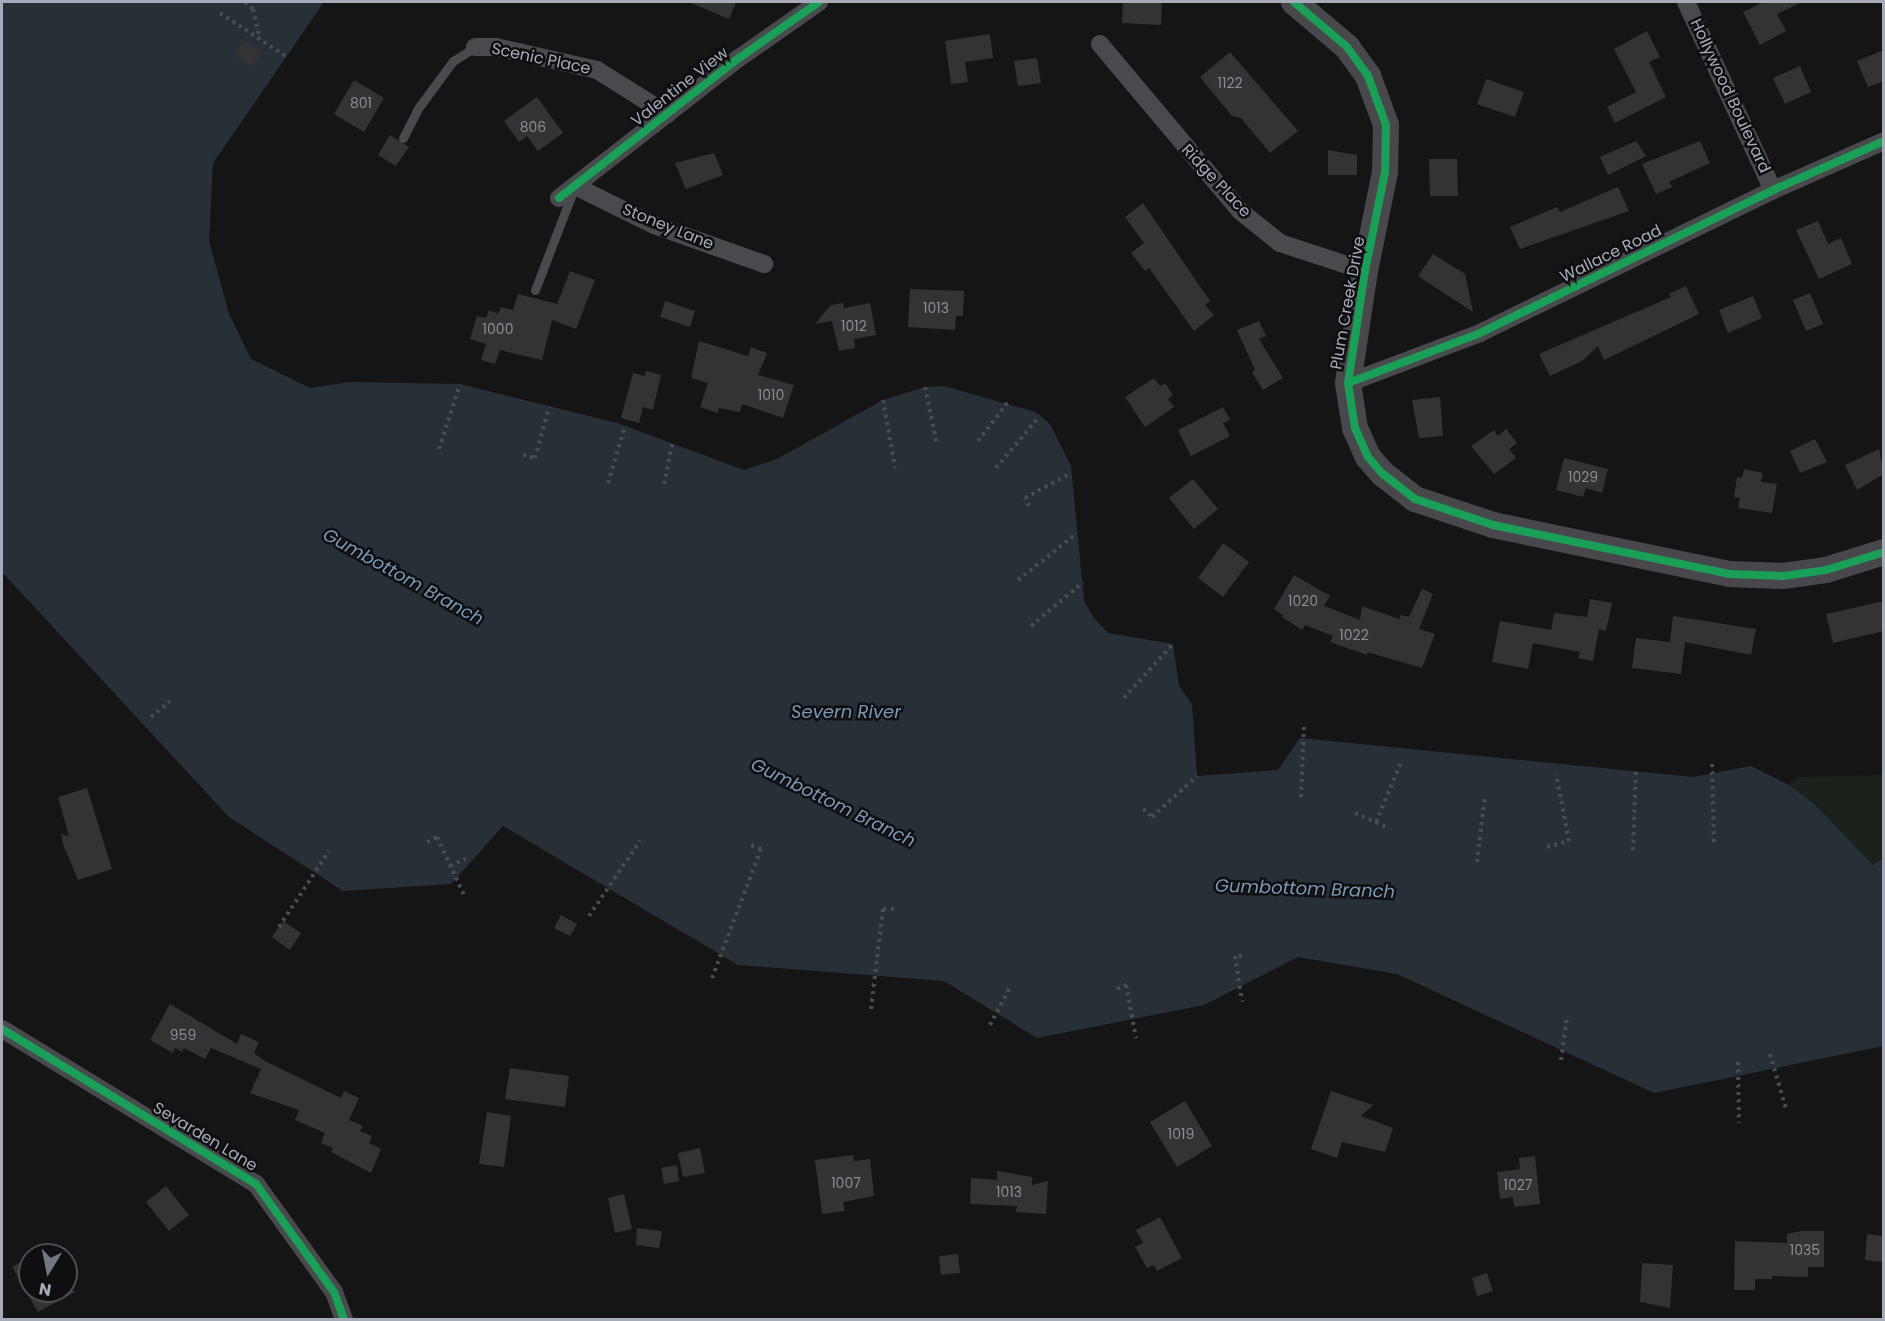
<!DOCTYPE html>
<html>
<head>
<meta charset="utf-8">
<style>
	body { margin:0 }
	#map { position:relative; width:1885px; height:1321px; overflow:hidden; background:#151515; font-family:Poppins,sans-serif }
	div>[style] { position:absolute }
	.green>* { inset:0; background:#1b221c }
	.water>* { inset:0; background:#283037 }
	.building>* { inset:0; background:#333334 }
	.path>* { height:4px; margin-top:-2px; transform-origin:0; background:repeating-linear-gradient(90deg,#4b4c50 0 3px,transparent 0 7.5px) }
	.lane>* { height:9px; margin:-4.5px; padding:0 4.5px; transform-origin:4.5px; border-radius:4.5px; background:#494a4e }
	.street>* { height:18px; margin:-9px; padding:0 9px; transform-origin:9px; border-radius:9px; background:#494a4e }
	.secondary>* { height:26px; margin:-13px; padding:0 13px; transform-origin:13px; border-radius:13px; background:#48484c }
	.cycleway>* { height:8px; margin:-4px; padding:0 4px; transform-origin:4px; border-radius:4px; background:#1a9f57 }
	span { translate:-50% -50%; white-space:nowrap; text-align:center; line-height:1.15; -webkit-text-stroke:5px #0f0f11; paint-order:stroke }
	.number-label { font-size:14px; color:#888d96 }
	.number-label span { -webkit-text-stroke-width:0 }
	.street-label { font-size:16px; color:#a5abb7 }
	.water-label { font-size:18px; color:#7a99b4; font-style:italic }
	.frame { position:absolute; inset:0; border:3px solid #a5abb7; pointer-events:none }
	.north { position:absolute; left:18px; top:1243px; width:60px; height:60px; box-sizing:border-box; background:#0f0f11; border:2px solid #4b4d53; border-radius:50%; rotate:190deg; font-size:16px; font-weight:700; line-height:24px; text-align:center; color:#a5abb7 }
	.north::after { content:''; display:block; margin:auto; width:21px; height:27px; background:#73767e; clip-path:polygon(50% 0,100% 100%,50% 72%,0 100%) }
</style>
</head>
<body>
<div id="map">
	<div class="green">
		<div style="clip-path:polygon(1883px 775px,1883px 858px,1873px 865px,1789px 785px,1797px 777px)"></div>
	</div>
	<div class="water">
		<div style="clip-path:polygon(2px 2px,324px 2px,213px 163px,209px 241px,229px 314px,251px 359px,310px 388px,350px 382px,460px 384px,617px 423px,744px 470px,777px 459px,883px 400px,925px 387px,944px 386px,1035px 412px,1050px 424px,1071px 466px,1084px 601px,1094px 618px,1108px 633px,1173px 644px,1179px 686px,1192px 704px,1197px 776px,1278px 770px,1300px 738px,1693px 777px,1751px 766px,1789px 785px,1814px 804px,1873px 865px,1883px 858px,1883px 1046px,1654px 1093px,1397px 974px,1298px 957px,1204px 1005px,1037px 1038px,944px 981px,738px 965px,503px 826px,451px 884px,343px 891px,229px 817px,2px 572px)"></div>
	</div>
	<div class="building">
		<div style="clip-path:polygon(689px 2px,736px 2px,729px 19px)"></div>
		<div style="clip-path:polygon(1123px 2px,1162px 2px,1161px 25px,1122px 23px)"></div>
		<div style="clip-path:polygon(1764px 2px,1802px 2px,1777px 14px,1786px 31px,1760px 45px,1743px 12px)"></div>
		<div style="clip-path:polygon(1647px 31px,1660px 57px,1649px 62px,1666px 97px,1615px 123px,1607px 107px,1636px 92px,1614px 49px)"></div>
		<div style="clip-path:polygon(990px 34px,993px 58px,965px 62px,968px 82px,951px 84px,945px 41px)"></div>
		<div style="clip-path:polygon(244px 41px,262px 52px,252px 67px,234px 56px)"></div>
		<div style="clip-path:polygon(1884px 50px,1884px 81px,1868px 87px,1857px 61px)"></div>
		<div style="clip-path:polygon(1230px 52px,1298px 131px,1270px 153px,1241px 118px,1232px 116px,1200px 77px)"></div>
		<div style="clip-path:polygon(1037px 58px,1041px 83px,1018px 86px,1014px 61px)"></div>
		<div style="clip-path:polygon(1800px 66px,1811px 92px,1785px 104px,1773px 78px)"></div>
		<div style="clip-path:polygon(1486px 79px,1524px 92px,1515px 117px,1477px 104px)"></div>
		<div style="clip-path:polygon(354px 80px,384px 98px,364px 132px,334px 114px)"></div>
		<div style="clip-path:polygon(537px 97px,563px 133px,538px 151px,527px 136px,519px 142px,504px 121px)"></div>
		<div style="clip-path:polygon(390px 135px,409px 147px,396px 166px,378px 155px)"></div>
		<div style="clip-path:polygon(1636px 141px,1646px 156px,1608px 175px,1600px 157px)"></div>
		<div style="clip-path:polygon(1700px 141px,1710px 163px,1669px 182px,1672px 187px,1656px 194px,1642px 164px)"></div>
		<div style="clip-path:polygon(1328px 150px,1357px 155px,1357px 175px,1328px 175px)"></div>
		<div style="clip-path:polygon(714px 153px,723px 175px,686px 189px,675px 163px)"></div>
		<div style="clip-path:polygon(1429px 159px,1457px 159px,1458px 196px,1430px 196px)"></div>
		<div style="clip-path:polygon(1618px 187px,1629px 211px,1520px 249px,1510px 227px,1557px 207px,1560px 212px)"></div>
		<div style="clip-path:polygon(1143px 203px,1210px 301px,1205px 305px,1214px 315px,1194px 331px,1149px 268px,1145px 271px,1131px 253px,1144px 243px,1125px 217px)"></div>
		<div style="clip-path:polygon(1818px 221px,1828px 244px,1841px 238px,1852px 264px,1819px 279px,1796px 230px)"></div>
		<div style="clip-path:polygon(1433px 254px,1465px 274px,1473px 312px,1418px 276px)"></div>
		<div style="clip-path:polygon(570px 271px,595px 280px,576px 329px,552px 320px,542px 360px,500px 350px,495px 364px,481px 360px,486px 344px,470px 339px,477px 316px,486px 318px,489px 310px,498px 314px,501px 307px,513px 310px,518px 294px,557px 304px)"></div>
		<div style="clip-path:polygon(1686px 286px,1699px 314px,1604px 360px,1598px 346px,1582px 361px,1550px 376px,1539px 354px,1671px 297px,1669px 294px)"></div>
		<div style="clip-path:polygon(910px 289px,964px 291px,963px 316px,956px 316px,955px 330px,908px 327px)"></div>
		<div style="clip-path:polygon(1810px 293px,1823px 324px,1806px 331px,1793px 300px)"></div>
		<div style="clip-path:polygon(1753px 296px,1762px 318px,1728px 333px,1719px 310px)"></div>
		<div style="clip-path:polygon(665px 301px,695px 311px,690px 327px,660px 317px)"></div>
		<div style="clip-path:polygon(843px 303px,844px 308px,870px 303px,876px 335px,854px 339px,855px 348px,839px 351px,832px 321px,815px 324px,831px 305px)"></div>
		<div style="clip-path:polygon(1259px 321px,1266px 336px,1259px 339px,1283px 378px,1263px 390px,1252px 372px,1255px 370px,1237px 330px)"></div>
		<div style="clip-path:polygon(699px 341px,748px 356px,751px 347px,767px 353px,758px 375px,794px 385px,783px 418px,742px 404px,740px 412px,719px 408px,718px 413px,700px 407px,708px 383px,691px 378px)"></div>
		<div style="clip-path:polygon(646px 371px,661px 375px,653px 410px,643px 407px,639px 423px,621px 418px,633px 373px,645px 376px)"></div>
		<div style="clip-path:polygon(1154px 378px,1160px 386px,1165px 383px,1173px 395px,1168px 399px,1174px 407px,1145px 427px,1125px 397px)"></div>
		<div style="clip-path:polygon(1440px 397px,1443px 436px,1419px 438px,1412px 400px)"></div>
		<div style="clip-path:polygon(1223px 407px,1230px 420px,1223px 423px,1230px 436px,1191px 456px,1178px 430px)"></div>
		<div style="clip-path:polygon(1506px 429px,1517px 443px,1509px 449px,1516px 458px,1494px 474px,1471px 446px,1494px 430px,1498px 436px)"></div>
		<div style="clip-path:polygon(1815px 439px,1827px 462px,1800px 473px,1790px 451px)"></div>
		<div style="clip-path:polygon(1879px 449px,1884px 474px,1857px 490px,1845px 465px)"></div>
		<div style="clip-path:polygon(1564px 458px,1608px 469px,1602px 493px,1586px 488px,1583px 497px,1556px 490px)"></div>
		<div style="clip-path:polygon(1744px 469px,1763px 473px,1761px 482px,1777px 484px,1772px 513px,1738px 508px,1740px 498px,1734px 497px,1737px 477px,1742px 478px)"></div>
		<div style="clip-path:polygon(1193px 479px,1218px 509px,1194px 529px,1169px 498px)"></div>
		<div style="clip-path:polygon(1223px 543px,1249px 562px,1223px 597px,1198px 578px)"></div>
		<div style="clip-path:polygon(1294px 575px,1330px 596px,1324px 606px,1360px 620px,1362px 606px,1399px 619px,1401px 615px,1409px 617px,1422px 589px,1433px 594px,1419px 629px,1435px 634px,1422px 668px,1367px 652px,1367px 655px,1330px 642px,1333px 636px,1305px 625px,1302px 630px,1282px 617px,1283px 615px,1274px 609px)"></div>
		<div style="clip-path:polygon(1590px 599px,1612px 603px,1606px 631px,1599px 629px,1593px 661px,1578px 658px,1580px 652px,1533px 643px,1528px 669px,1492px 662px,1500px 621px,1551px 630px,1554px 613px,1587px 617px)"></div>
		<div style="clip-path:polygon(1884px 601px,1884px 631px,1833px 643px,1826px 614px)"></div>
		<div style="clip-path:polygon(1673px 616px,1756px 629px,1751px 655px,1685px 642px,1681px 674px,1632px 668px,1636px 638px,1670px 642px)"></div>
		<div style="clip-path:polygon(87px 788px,112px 869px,78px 880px,63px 844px,61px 834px,69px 836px,58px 797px)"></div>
		<div style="clip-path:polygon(561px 915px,577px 924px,570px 936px,554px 928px)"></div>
		<div style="clip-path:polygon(283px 921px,301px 933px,290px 950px,272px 937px)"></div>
		<div style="clip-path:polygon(170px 1004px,237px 1044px,241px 1034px,259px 1042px,254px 1053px,265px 1061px,341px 1098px,344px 1091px,359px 1098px,349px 1120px,363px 1126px,360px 1131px,372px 1136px,369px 1143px,381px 1149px,371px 1173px,331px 1152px,333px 1148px,321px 1143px,325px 1133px,295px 1120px,299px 1110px,250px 1093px,261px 1069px,211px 1048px,205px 1059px,184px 1048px,182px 1052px,175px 1048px,173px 1053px,150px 1040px)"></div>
		<div style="clip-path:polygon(510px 1068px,569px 1076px,565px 1107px,505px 1099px)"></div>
		<div style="clip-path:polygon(1331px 1091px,1373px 1105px,1361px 1116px,1393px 1128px,1385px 1152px,1342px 1142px,1337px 1158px,1311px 1149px)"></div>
		<div style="clip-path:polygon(1185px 1101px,1212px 1146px,1177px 1167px,1150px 1122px)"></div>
		<div style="clip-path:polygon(487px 1112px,511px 1116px,504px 1167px,479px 1164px)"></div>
		<div style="clip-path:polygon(700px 1148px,705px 1173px,683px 1177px,678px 1153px)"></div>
		<div style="clip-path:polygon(853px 1155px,854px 1161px,870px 1159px,874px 1196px,843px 1202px,845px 1211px,822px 1214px,815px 1160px)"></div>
		<div style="clip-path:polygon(1535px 1156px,1540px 1204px,1514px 1207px,1513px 1197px,1500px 1199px,1497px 1172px,1520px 1169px,1519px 1158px)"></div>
		<div style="clip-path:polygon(677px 1165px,679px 1181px,664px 1184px,661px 1168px)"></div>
		<div style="clip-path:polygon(997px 1171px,1032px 1177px,1032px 1185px,1048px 1181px,1046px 1214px,1016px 1212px,1017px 1206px,970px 1204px,971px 1178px,997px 1180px)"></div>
		<div style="clip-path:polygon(166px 1186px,189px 1215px,169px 1231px,146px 1202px)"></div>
		<div style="clip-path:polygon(624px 1194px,632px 1229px,615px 1233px,608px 1198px)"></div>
		<div style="clip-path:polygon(1160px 1217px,1182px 1258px,1157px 1271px,1154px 1265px,1147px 1268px,1135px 1247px,1143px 1243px,1136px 1230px)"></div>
		<div style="clip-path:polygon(637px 1228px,662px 1231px,659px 1248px,636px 1245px)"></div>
		<div style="clip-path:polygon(1801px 1231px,1824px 1231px,1824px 1267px,1808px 1267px,1808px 1277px,1772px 1276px,1772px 1279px,1755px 1279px,1755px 1290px,1734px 1290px,1735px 1241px,1787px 1243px,1787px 1234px)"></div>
		<div style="clip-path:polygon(1867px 1234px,1884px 1236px,1884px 1262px,1865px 1260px)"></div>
		<div style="clip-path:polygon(958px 1254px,960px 1273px,941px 1275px,939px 1256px)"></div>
		<div style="clip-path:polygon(30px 1257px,30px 1291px,77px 1291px,38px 1312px,12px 1267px)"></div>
		<div style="clip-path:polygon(1642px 1263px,1673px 1265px,1670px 1308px,1640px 1302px)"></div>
		<div style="clip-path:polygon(1487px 1273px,1493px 1291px,1477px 1296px,1472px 1278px)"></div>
	</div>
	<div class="path">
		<div style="left:245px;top:2px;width:11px;rotate:41deg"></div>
		<div style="left:253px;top:9px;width:31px;rotate:77deg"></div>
		<div style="left:220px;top:13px;width:80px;rotate:33.3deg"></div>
		<div style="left:925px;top:387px;width:59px;rotate:78.3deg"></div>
		<div style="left:883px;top:400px;width:69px;rotate:80deg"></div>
		<div style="left:978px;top:441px;width:49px;rotate:-52.4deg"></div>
		<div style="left:439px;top:449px;width:68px;rotate:-72.1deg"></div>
		<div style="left:523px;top:455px;width:12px;rotate:14deg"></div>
		<div style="left:535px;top:458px;width:53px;rotate:-74.6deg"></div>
		<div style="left:996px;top:468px;width:68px;rotate:-49.8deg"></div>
		<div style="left:608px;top:483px;width:59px;rotate:-73.4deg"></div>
		<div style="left:664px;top:484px;width:44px;rotate:-78.2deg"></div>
		<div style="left:1029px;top:506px;width:9px;rotate:-117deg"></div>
		<div style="left:1025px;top:498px;width:52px;rotate:-28.5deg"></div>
		<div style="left:1018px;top:580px;width:75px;rotate:-38.5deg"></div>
		<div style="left:1031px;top:626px;width:68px;rotate:-40.2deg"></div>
		<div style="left:1124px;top:698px;width:73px;rotate:-47.8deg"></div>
		<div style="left:151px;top:717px;width:25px;rotate:-40deg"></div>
		<div style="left:1712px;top:764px;width:82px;rotate:88.6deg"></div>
		<div style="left:1301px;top:797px;width:73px;rotate:-87.6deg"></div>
		<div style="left:1143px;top:809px;width:12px;rotate:42deg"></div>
		<div style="left:1152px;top:817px;width:61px;rotate:-42.3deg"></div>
		<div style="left:1355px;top:813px;width:35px;rotate:24deg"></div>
		<div style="left:1376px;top:822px;width:67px;rotate:-67.2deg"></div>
		<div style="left:427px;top:842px;width:11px;rotate:-27deg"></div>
		<div style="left:437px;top:837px;width:64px;rotate:65deg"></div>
		<div style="left:1547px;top:847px;width:23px;rotate:-15deg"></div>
		<div style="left:1569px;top:841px;width:68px;rotate:-101deg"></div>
		<div style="left:1633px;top:850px;width:82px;rotate:-87.9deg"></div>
		<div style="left:1477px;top:862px;width:67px;rotate:-83.2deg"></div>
		<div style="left:450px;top:866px;width:17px;rotate:-25deg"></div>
		<div style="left:589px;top:916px;width:91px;rotate:-55.8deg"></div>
		<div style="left:279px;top:927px;width:91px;rotate:-56.7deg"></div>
		<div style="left:1242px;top:956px;width:7px;rotate:180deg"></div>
		<div style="left:1235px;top:956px;width:46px;rotate:81.2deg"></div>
		<div style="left:712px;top:978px;width:138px;rotate:-69.2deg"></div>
		<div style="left:761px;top:849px;width:12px;rotate:-160deg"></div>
		<div style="left:1117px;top:989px;width:10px;rotate:-24deg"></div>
		<div style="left:1126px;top:985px;width:54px;rotate:79.3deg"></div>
		<div style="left:871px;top:1009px;width:101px;rotate:-83.2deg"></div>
		<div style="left:883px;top:909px;width:14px"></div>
		<div style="left:990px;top:1025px;width:41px;rotate:-62.2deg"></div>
		<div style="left:1770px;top:1054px;width:57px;rotate:73.8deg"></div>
		<div style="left:1561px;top:1060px;width:43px;rotate:-82.1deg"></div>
		<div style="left:1738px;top:1062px;width:61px;rotate:89.1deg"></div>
	</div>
	<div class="lane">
		<div style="left:403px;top:138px;width:35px;rotate:-63deg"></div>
		<div style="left:419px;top:107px;width:57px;rotate:-53.5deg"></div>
		<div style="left:453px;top:61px;width:26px;rotate:-32deg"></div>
		<div style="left:535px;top:290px;width:106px;rotate:-69deg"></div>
	</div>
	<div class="street">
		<div style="left:1686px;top:2px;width:207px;rotate:65.2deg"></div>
		<div style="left:1100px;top:44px;width:218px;rotate:50deg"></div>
		<div style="left:1240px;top:211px;width:51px;rotate:38.7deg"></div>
		<div style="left:1280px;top:243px;width:89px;rotate:18.2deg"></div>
		<div style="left:475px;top:47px;width:21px"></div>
		<div style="left:496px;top:47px;width:104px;rotate:12.8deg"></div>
		<div style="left:597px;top:70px;width:83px;rotate:32.2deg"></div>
		<div style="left:575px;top:186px;width:88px;rotate:26.3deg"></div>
		<div style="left:654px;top:225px;width:117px;rotate:19.5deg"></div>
		<div style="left:559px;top:198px;width:228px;rotate:-37.9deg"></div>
		<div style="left:739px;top:58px;width:98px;rotate:-35deg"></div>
		<div style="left:1348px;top:383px;width:141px;rotate:-20.7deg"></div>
		<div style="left:1480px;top:333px;width:326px;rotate:-26deg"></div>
		<div style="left:1773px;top:190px;width:121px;rotate:-23.8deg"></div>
		<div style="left:2px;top:1029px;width:298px;rotate:31.4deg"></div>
		<div style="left:256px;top:1184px;width:133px;rotate:54.2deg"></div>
		<div style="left:334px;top:1292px;width:30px;rotate:70deg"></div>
	</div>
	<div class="secondary">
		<div style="left:1294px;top:2px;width:70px;rotate:40.3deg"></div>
		<div style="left:1347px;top:47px;width:36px;rotate:54deg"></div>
		<div style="left:1368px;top:76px;width:52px;rotate:69.8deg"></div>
		<div style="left:1386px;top:125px;width:47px;rotate:91.2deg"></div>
		<div style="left:1385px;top:172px;width:101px;rotate:101.4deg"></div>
		<div style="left:1365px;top:271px;width:113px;rotate:98.6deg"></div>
		<div style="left:1348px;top:383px;width:46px;rotate:81.2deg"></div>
		<div style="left:1355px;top:428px;width:32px;rotate:66deg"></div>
		<div style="left:1368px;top:457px;width:23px;rotate:49deg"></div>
		<div style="left:1383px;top:474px;width:41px;rotate:38deg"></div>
		<div style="left:1415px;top:499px;width:82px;rotate:18.4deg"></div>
		<div style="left:1493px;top:525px;width:241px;rotate:11.7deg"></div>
		<div style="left:1729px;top:574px;width:54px;rotate:2.1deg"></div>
		<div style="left:1783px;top:576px;width:43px;rotate:-7.9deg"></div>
		<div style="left:1826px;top:570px;width:61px;rotate:-17.2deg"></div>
	</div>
	<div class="cycleway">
		<div style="left:1294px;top:2px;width:70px;rotate:40.3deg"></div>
		<div style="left:1347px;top:47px;width:36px;rotate:54deg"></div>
		<div style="left:1368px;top:76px;width:52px;rotate:69.8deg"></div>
		<div style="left:1386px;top:125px;width:47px;rotate:91.2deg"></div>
		<div style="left:1385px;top:172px;width:101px;rotate:101.4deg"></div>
		<div style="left:1365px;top:271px;width:113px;rotate:98.6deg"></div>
		<div style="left:1348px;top:383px;width:46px;rotate:81.2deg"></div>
		<div style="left:1355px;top:428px;width:32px;rotate:66deg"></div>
		<div style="left:1368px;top:457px;width:23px;rotate:49deg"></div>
		<div style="left:1383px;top:474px;width:41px;rotate:38deg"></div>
		<div style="left:1415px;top:499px;width:82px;rotate:18.4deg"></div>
		<div style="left:1493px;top:525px;width:241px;rotate:11.7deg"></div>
		<div style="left:1729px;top:574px;width:54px;rotate:2.1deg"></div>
		<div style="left:1783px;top:576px;width:43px;rotate:-7.9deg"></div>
		<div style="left:1826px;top:570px;width:61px;rotate:-17.2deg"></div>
		<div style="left:559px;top:198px;width:228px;rotate:-37.9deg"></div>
		<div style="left:739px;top:58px;width:98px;rotate:-35deg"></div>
		<div style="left:1348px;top:383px;width:141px;rotate:-20.7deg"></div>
		<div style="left:1480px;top:333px;width:326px;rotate:-26deg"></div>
		<div style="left:1773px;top:190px;width:121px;rotate:-23.8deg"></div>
		<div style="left:2px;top:1029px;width:298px;rotate:31.4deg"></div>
		<div style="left:256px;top:1184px;width:133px;rotate:54.2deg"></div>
		<div style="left:334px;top:1292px;width:30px;rotate:70deg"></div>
	</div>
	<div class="number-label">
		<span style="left:1230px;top:83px">1122</span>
		<span style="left:361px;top:103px">801</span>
		<span style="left:533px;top:127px">806</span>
		<span style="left:936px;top:308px">1013</span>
		<span style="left:854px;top:326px">1012</span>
		<span style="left:498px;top:329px">1000</span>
		<span style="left:771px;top:395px">1010</span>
		<span style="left:1583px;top:477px">1029</span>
		<span style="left:1303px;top:601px">1020</span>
		<span style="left:1354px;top:635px">1022</span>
		<span style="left:183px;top:1035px">959</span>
		<span style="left:1181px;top:1134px">1019</span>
		<span style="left:846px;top:1183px">1007</span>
		<span style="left:1518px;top:1185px">1027</span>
		<span style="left:1009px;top:1192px">1013</span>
		<span style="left:1805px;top:1250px">1035</span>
	</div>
	<div class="street-label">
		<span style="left:541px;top:59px;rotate:12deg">Scenic Place</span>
		<span style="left:680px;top:87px;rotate:-38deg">Valentine View</span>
		<span style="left:1730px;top:96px;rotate:65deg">Hollywood Boulevard</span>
		<span style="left:1216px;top:181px;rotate:47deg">Ridge Place</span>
		<span style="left:668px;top:227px;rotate:22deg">Stoney Lane</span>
		<span style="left:1611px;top:254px;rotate:-26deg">Wallace Road</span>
		<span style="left:1348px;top:303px;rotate:-80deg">Plum Creek Drive</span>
		<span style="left:205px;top:1137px;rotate:31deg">Sevarden Lane</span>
	</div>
	<div class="water-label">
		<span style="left:403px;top:577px;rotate:29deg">Gumbottom Branch</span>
		<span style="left:846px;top:712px">Severn River</span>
		<span style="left:833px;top:803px;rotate:26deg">Gumbottom Branch</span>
		<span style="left:1305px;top:889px;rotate:2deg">Gumbottom Branch</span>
	</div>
	<div class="frame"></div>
	<div class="north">N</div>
</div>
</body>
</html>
